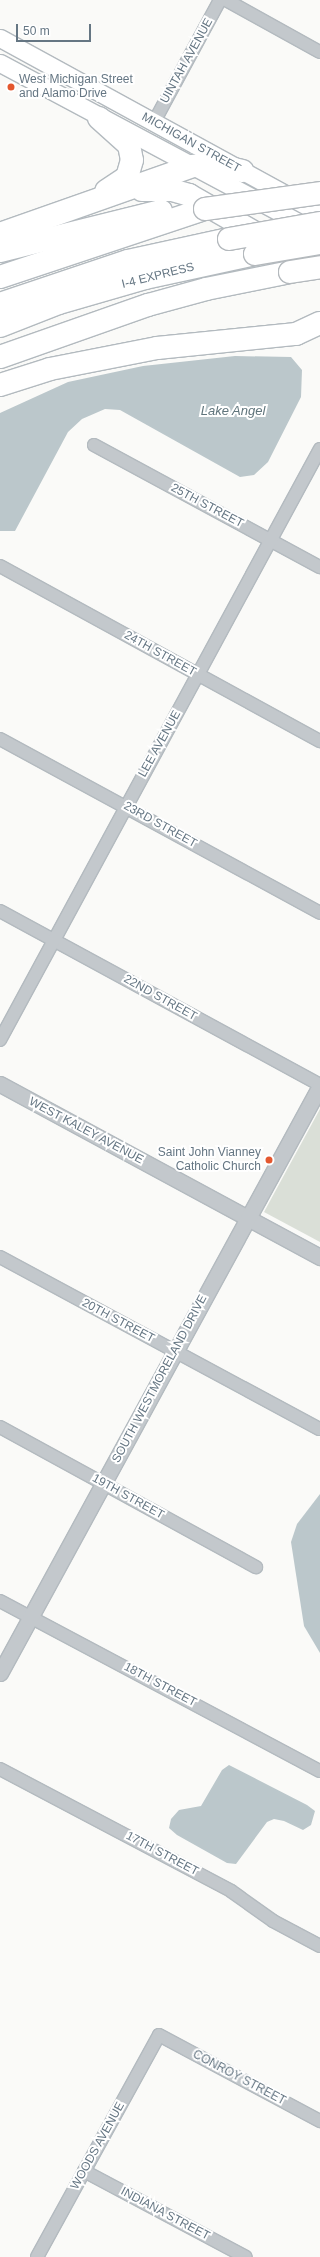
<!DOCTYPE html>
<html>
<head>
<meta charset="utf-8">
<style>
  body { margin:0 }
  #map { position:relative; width:320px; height:2257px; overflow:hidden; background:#fafaf8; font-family:Helvetica,sans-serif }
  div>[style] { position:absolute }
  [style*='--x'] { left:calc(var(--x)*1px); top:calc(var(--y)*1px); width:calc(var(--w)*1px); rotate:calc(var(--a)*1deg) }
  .green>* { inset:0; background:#dadfd7 }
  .water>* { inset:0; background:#bbc7cb }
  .roads { filter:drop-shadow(1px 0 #b3babf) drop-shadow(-1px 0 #b3babf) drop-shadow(0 1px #b3babf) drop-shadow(0 -1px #b3babf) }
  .minor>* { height:12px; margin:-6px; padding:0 6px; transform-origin:6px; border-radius:6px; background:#c3c8cc }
  .tertiary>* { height:15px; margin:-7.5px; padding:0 7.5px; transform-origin:7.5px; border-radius:7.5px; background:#c3c8cc }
  .secondary>* { height:17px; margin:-8.5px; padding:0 8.5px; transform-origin:8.5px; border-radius:8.5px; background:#fff }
  .motorway>* { height:22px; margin:-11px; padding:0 11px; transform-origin:11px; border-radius:11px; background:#fff }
  .bridges { filter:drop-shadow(1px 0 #b4b9bd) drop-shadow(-1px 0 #b4b9bd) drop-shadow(0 1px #b4b9bd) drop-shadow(0 -1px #b4b9bd) }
  .motorway-bridge>* { height:22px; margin:-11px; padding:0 11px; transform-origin:11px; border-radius:11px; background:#fff }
  .dots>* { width:11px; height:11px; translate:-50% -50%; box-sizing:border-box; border:2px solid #fff; border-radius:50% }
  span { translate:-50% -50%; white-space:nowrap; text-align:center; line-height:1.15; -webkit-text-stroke:4px #fff; paint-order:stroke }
  .street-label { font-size:12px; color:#657683 }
  .poi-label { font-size:12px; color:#657683 }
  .left { translate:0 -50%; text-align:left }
  .right { translate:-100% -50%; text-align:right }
  .water-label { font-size:13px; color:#60757c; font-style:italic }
  .scale { position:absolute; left:16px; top:24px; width:75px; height:18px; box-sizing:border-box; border:2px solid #657683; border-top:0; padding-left:5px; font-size:12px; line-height:14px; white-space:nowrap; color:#657683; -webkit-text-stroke:3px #fff; paint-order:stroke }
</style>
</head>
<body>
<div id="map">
  <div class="green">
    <i style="clip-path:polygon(320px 1109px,320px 1242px,264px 1212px)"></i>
  </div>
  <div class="water">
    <i style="clip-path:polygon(235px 356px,291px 357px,302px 370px,301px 397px,268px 462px,254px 475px,240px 477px,120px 410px,105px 409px,82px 419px,68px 432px,15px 531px,0 531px,0 413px,68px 382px,143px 366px)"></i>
    <i style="clip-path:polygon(320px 1494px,320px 1653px,304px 1626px,291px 1542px,297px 1524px)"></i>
    <i style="clip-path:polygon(229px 1765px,307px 1805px,315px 1811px,311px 1825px,303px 1830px,284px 1821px,274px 1819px,267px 1822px,236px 1864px,227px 1863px,177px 1835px,169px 1828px,171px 1819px,179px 1810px,201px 1806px,222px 1770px)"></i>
  </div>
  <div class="roads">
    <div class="minor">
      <i style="--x:226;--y:0;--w:107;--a:29"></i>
      <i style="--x:154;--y:122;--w:139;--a:-61.6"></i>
      <i style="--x:94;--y:445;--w:257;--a:28.4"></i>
      <i style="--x:0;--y:566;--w:365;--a:28.7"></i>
      <i style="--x:0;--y:739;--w:364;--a:28.5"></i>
      <i style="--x:0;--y:911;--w:364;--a:28.5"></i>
      <i style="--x:0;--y:1040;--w:672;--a:-61.57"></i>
      <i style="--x:0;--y:1257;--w:363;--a:28.3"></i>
      <i style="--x:0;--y:1427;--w:292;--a:28.7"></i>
      <i style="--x:0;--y:1601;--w:362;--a:28"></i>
      <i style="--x:0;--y:1769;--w:261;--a:27.8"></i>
      <i style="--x:231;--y:1891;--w:52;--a:35.5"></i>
      <i style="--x:273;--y:1921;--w:53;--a:28"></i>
      <i style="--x:84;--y:2171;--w:183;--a:28"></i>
      <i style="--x:37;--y:2257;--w:253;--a:-61.2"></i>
      <i style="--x:159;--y:2035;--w:183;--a:28.1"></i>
    </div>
    <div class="tertiary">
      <i style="--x:0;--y:1084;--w:364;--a:28.4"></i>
      <i style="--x:0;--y:1673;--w:669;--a:-61.4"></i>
    </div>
    <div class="secondary">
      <i style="--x:0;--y:38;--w:365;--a:28.7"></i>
      <i style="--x:0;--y:63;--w:350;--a:28.1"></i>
    </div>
    <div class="motorway">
      <i style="--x:99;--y:118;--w:40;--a:42"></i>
      <i style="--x:129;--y:145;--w:15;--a:79"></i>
      <i style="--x:132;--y:160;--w:18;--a:106"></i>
      <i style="--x:127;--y:177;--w:25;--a:146"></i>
      <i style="--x:142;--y:190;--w:30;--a:0"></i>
      <i style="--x:172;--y:190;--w:18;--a:16"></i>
      <i style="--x:189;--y:195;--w:92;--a:29.9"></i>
      <i style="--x:0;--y:234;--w:205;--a:-19.4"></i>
      <i style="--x:193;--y:166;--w:28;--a:0"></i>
      <i style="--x:221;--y:166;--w:22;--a:13"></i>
      <i style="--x:0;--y:251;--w:166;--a:-14"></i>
      <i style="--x:0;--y:277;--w:216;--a:-18.4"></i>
      <i style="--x:0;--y:304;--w:135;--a:-18.6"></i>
      <i style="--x:128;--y:261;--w:103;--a:-12.3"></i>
      <i style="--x:0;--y:326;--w:63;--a:-21.3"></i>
      <i style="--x:59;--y:303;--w:90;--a:-16.2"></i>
      <i style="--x:145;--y:278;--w:113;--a:-12.3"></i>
      <i style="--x:0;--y:357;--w:157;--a:-19.4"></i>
      <i style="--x:148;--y:305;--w:60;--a:-15.4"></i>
      <i style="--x:206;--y:289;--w:86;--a:-11.4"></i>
      <i style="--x:0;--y:385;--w:52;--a:-17.7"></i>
      <i style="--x:50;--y:369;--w:109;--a:-11.1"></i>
      <i style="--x:157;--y:348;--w:140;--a:-5.8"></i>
      <i style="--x:296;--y:334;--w:26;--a:-25"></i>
    </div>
  </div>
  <div class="bridges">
    <div class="motorway-bridge">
      <i style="--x:205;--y:209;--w:116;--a:-7.9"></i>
      <i style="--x:229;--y:239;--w:92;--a:-10"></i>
      <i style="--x:255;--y:254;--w:66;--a:-9.6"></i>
      <i style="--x:290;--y:272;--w:30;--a:-9"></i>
    </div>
  </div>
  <div class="dots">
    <i style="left:11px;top:87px;background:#e4572e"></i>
    <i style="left:269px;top:1160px;background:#e4572e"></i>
  </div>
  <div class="street-label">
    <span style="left:187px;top:61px;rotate:-61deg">UINTAH AVENUE</span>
    <span style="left:191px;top:143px;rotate:29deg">MICHIGAN STREET</span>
    <span style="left:158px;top:276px;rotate:-14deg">I-4 EXPRESS</span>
    <span style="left:207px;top:506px;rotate:28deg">25TH STREET</span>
    <span style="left:160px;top:654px;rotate:29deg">24TH STREET</span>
    <span style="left:160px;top:744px;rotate:-61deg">LEE AVENUE</span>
    <span style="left:160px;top:825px;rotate:29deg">23RD STREET</span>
    <span style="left:160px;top:998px;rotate:29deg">22ND STREET</span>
    <span style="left:86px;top:1131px;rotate:28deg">WEST KALEY AVENUE</span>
    <span style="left:118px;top:1321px;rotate:28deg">20TH STREET</span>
    <span style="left:160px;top:1379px;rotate:-62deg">SOUTH WESTMORELAND DRIVE</span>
    <span style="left:128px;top:1497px;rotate:29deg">19TH STREET</span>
    <span style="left:160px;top:1685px;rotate:28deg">18TH STREET</span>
    <span style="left:162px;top:1854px;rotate:28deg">17TH STREET</span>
    <span style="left:239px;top:2078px;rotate:28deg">CONROY STREET</span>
    <span style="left:98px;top:2146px;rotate:-61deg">WOODS AVENUE</span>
    <span style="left:165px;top:2214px;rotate:28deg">INDIANA STREET</span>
  </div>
  <div class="poi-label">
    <span class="left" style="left:19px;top:87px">West Michigan Street<br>and Alamo Drive</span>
    <span class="right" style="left:261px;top:1160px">Saint John Vianney<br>Catholic Church</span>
  </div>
  <div class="water-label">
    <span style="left:233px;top:411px">Lake Angel</span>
  </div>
  <div class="scale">50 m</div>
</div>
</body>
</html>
